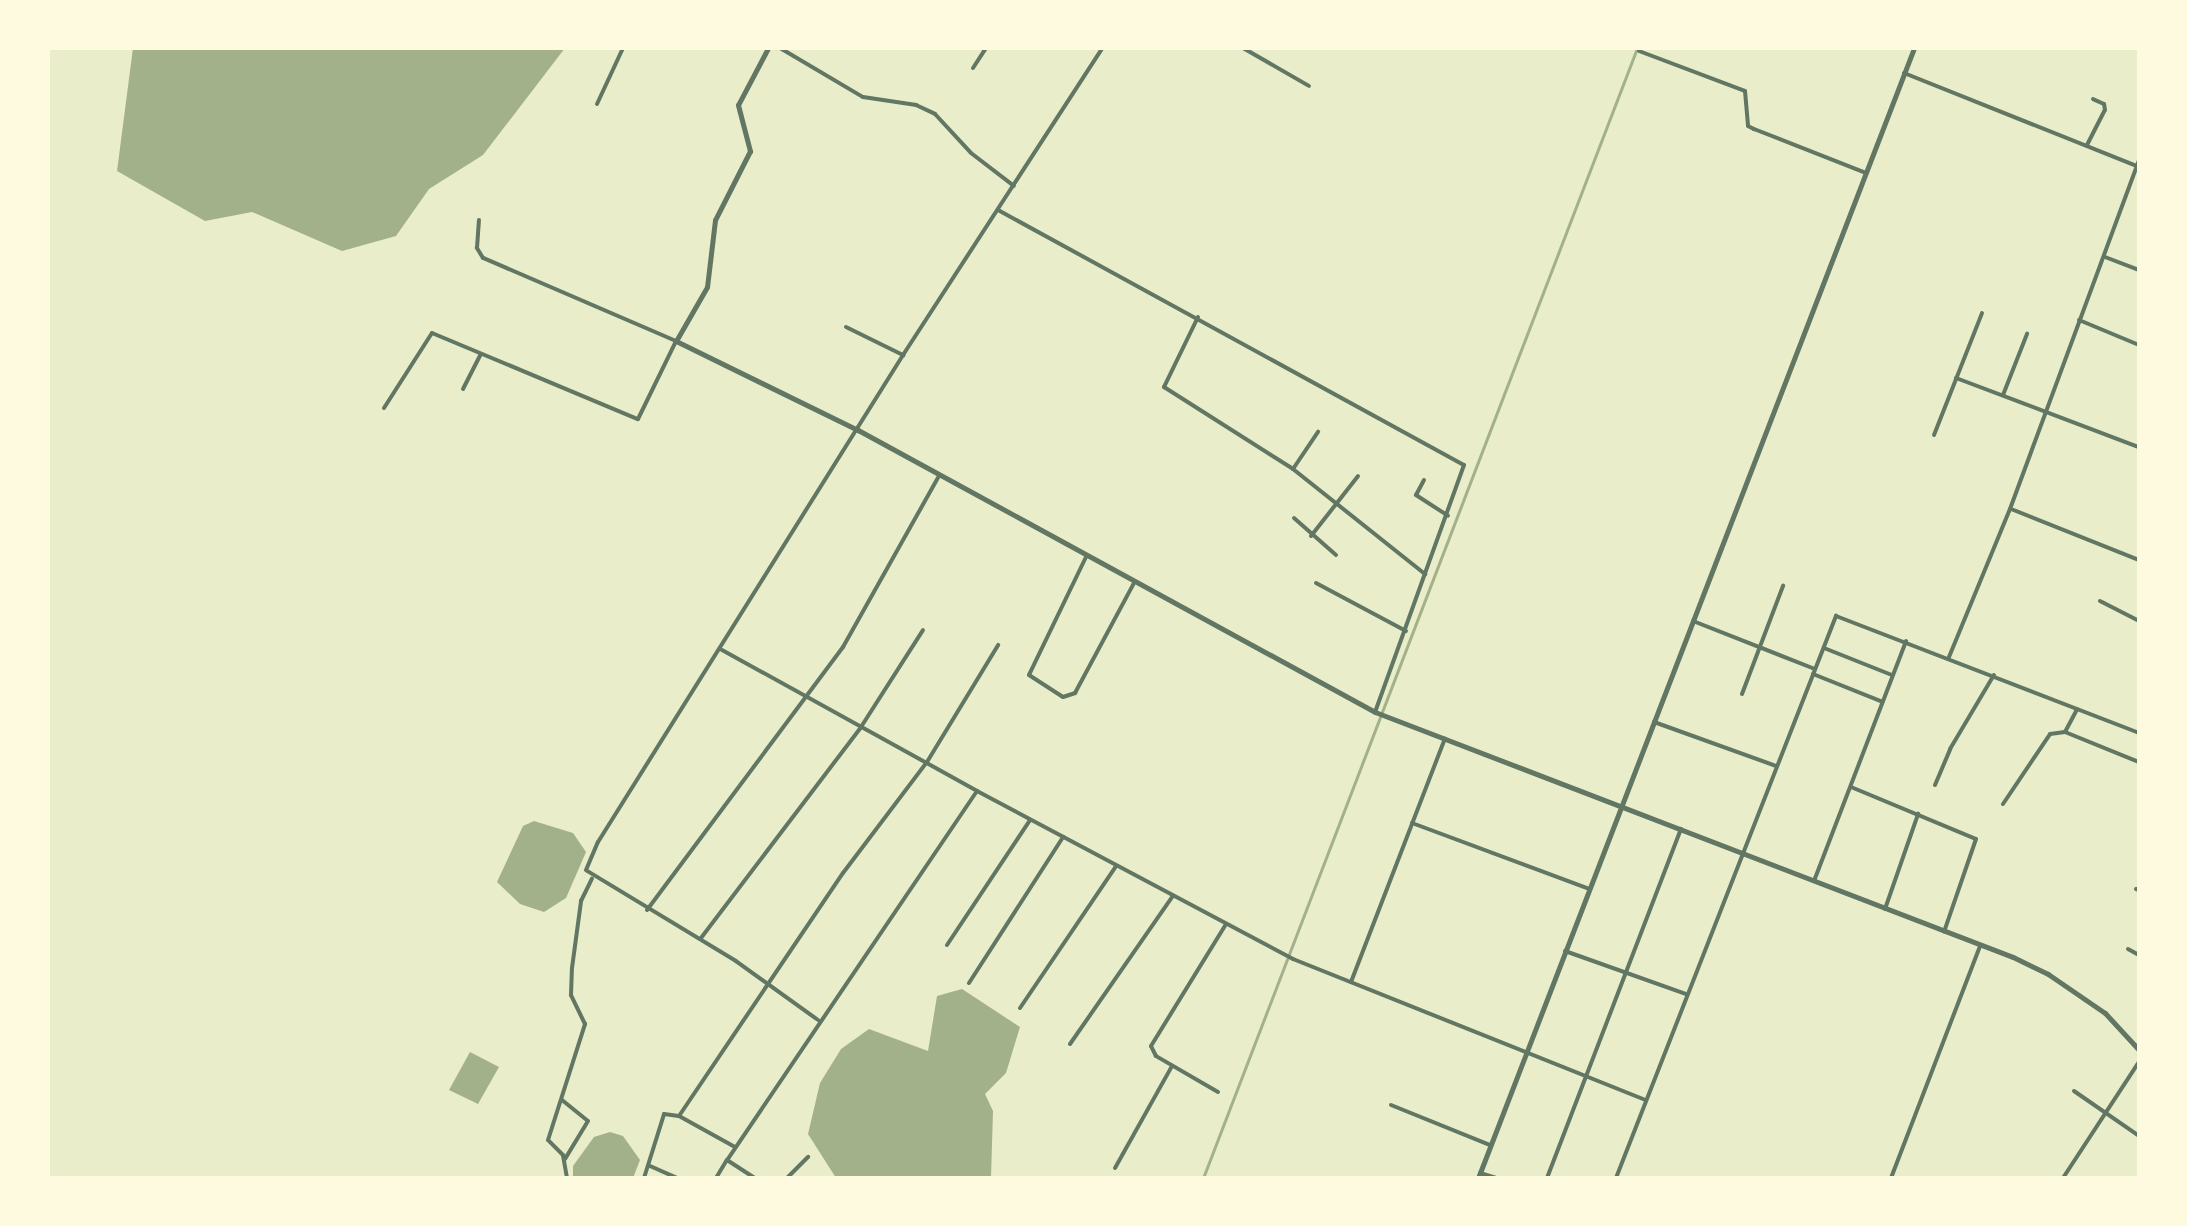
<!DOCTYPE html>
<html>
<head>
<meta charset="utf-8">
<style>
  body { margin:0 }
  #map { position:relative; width:2187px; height:1226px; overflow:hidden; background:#e9edc9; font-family:"Varela Round",sans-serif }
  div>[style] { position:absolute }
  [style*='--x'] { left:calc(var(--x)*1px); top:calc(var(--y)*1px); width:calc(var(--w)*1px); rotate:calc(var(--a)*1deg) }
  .water>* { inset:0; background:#a3b18a }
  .stream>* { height:3px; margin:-1.5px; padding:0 1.5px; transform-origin:1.5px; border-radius:1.5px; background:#a3b18a }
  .minor>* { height:4px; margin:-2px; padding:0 2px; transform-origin:2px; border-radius:2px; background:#617663 }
  .tertiary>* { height:5px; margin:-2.5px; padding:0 2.5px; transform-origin:2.5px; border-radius:2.5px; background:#617663 }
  span { translate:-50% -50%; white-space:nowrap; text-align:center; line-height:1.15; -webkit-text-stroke:7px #fefae0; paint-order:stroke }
  .frame { position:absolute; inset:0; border:50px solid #fefae0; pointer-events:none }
</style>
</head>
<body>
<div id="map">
  <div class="water">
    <i style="clip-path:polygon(133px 48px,565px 48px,483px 155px,429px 189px,396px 236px,342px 251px,252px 212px,205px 221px,117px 171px)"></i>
    <i style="clip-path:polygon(534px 821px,573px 833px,586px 852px,566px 898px,544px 912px,520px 904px,497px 882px,523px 826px)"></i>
    <i style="clip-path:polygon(962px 989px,1020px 1027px,1006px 1073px,985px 1094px,993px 1111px,991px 1178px,836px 1178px,808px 1134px,820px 1083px,841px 1049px,869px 1029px,928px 1051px,937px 996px)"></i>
    <i style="clip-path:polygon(470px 1052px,499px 1067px,478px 1104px,449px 1090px)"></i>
    <i style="clip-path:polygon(610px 1132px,623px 1136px,640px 1160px,633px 1178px,573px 1178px,573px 1166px,594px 1137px)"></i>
  </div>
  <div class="stream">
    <i style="--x:1203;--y:1178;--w:1210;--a:-68.99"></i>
  </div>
  <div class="minor">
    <i style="--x:780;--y:48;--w:96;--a:30.6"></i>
    <i style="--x:863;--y:97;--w:54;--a:8.6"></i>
    <i style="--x:916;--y:105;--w:21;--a:25"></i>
    <i style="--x:935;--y:114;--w:53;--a:47.3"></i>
    <i style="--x:971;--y:153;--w:54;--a:37.5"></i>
    <i style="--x:1243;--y:48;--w:76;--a:29.9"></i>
    <i style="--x:1639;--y:51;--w:113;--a:20.7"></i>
    <i style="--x:1745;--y:91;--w:35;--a:85"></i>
    <i style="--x:1748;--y:126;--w:7;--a:27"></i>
    <i style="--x:1754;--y:129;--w:120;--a:21.4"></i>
    <i style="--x:973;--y:68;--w:24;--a:-57"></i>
    <i style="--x:1904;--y:73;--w:251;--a:21.8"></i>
    <i style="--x:597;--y:104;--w:62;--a:-65.1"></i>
    <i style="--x:2087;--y:145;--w:39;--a:-63"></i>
    <i style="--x:2105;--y:110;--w:6;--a:-99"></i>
    <i style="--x:2104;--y:104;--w:12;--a:-156"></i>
    <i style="--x:998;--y:210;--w:531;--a:28.69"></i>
    <i style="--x:1464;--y:465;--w:263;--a:109.8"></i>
    <i style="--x:2105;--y:257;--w:36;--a:21"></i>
    <i style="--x:1198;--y:317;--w:78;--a:115.9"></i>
    <i style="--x:1164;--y:387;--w:153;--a:32.4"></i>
    <i style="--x:1293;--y:469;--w:169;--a:38.5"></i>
    <i style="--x:2079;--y:320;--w:65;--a:22.6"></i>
    <i style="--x:846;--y:327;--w:64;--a:26.2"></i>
    <i style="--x:1956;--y:378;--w:196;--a:20.7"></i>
    <i style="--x:463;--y:389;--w:39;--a:-63"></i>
    <i style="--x:2003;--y:395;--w:66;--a:-68.5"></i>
    <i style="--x:384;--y:408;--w:89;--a:-57.4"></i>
    <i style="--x:432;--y:333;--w:223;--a:22.7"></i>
    <i style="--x:638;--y:419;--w:87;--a:-64"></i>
    <i style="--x:676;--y:341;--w:210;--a:-156.7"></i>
    <i style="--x:483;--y:258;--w:12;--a:-121"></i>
    <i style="--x:477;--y:248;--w:28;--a:-86"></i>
    <i style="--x:1934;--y:435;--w:131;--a:-68.5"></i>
    <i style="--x:1293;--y:469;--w:45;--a:-56"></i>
    <i style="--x:1424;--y:480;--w:17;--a:118"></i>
    <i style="--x:1416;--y:495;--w:38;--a:33"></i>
    <i style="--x:2011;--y:509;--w:138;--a:21.7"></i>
    <i style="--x:1294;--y:518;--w:56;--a:41.4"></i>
    <i style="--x:1311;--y:536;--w:76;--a:-51.9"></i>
    <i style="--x:1086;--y:557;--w:131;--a:115.8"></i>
    <i style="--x:1029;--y:675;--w:40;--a:32.9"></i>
    <i style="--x:1063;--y:697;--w:13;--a:-18"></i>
    <i style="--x:1075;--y:693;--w:125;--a:-61.8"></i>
    <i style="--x:1316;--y:583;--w:102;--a:28.1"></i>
    <i style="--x:2100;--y:601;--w:44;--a:27.1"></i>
    <i style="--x:1693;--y:621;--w:131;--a:21.5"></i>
    <i style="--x:1824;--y:648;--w:73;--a:21.7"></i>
    <i style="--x:722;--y:650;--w:291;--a:28.9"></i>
    <i style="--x:977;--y:791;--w:446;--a:124.1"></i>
    <i style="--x:727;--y:1160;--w:33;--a:33"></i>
    <i style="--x:1949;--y:657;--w:160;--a:-67.6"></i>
    <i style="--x:2010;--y:509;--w:371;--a:-69.7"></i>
    <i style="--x:1813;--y:674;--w:75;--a:21.8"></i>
    <i style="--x:1742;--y:694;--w:116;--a:-69.2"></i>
    <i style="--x:1654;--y:722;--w:130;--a:19.8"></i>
    <i style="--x:2065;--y:732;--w:80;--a:22.1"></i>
    <i style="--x:1935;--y:785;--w:39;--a:-67"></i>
    <i style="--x:1950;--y:749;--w:86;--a:-59.3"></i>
    <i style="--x:1851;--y:787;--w:135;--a:22.6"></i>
    <i style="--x:1976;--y:839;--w:98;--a:109"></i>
    <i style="--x:977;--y:791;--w:358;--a:28"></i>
    <i style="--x:1293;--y:959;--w:379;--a:21.8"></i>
    <i style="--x:2003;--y:804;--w:84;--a:-56.1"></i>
    <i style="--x:2050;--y:734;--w:15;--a:-8"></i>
    <i style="--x:2065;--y:732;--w:26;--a:-62"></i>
    <i style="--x:1412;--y:823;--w:189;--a:20.4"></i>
    <i style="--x:1814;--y:881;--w:257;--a:-69"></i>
    <i style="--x:2136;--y:889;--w:3;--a:18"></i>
    <i style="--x:1885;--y:909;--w:101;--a:-70.8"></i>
    <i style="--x:647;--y:910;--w:328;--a:-53.3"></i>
    <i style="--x:843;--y:647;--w:194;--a:-60.7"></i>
    <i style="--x:701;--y:938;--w:265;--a:-52.8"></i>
    <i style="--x:861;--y:727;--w:115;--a:-57.4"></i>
    <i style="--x:947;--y:945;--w:150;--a:-56.4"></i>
    <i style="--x:2128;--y:949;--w:13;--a:29"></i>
    <i style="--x:1565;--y:951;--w:128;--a:19.6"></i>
    <i style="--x:1351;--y:982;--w:261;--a:-68.9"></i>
    <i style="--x:969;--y:983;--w:174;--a:-57.2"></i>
    <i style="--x:1020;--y:1008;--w:171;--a:-55.9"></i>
    <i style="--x:818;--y:1020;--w:101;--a:-144.3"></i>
    <i style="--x:736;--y:961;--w:175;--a:-148.8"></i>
    <i style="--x:586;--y:870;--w:30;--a:-67"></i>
    <i style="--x:598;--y:842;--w:575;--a:-57.94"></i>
    <i style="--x:903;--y:355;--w:366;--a:-57"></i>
    <i style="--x:1070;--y:1044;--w:180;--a:-55.2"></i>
    <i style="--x:2074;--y:1091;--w:79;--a:34.7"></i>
    <i style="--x:1218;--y:1092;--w:72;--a:-149.9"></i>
    <i style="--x:1156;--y:1056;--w:11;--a:-117"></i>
    <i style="--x:1151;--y:1046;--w:143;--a:-58.4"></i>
    <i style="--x:562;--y:1100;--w:33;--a:39"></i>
    <i style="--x:588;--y:1121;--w:44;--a:121.2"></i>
    <i style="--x:1391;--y:1105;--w:107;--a:22"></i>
    <i style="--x:735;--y:1147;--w:64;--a:-151"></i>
    <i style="--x:679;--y:1116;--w:293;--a:-56"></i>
    <i style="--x:843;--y:873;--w:139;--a:-52.9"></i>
    <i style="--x:927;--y:762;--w:137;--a:-58.7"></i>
    <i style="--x:650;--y:1166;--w:30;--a:24"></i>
    <i style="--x:1115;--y:1168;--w:117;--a:-60.8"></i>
    <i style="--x:1480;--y:1173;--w:17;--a:17"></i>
    <i style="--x:567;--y:1178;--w:23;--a:-100"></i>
    <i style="--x:563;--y:1155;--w:21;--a:-135"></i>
    <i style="--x:548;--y:1140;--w:122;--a:-72.3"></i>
    <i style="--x:585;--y:1024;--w:32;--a:-116"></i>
    <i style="--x:571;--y:995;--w:27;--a:-88"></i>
    <i style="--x:572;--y:968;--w:68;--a:-82.3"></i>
    <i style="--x:581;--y:901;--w:25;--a:-64"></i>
    <i style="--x:644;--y:1178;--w:67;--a:-72.6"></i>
    <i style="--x:664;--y:1114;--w:15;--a:8"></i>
    <i style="--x:716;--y:1178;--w:21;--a:-59"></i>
    <i style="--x:787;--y:1178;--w:30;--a:-45"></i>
    <i style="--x:1547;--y:1178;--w:374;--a:-69"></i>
    <i style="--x:1616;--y:1178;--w:604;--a:-68.62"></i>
    <i style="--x:1836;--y:616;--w:325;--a:21.1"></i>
    <i style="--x:1891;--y:1178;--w:248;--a:-69"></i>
    <i style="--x:2063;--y:1178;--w:139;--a:-56.8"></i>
  </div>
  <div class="tertiary">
    <i style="--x:768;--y:48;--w:64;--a:117.8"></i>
    <i style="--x:738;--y:105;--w:48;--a:75.4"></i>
    <i style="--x:750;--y:151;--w:77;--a:116.9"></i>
    <i style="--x:715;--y:220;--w:67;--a:96.8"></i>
    <i style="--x:707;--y:287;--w:62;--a:119.9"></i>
    <i style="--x:676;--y:341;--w:203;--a:26.1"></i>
    <i style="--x:858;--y:430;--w:589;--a:28.61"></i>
    <i style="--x:1375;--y:712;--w:683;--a:21.01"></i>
    <i style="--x:2013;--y:957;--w:39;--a:26"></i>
    <i style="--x:2048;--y:974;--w:69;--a:34.4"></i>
    <i style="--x:2105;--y:1013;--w:50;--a:47.4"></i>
    <i style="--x:1478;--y:1178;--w:1211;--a:-68.9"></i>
  </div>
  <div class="frame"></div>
</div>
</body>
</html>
